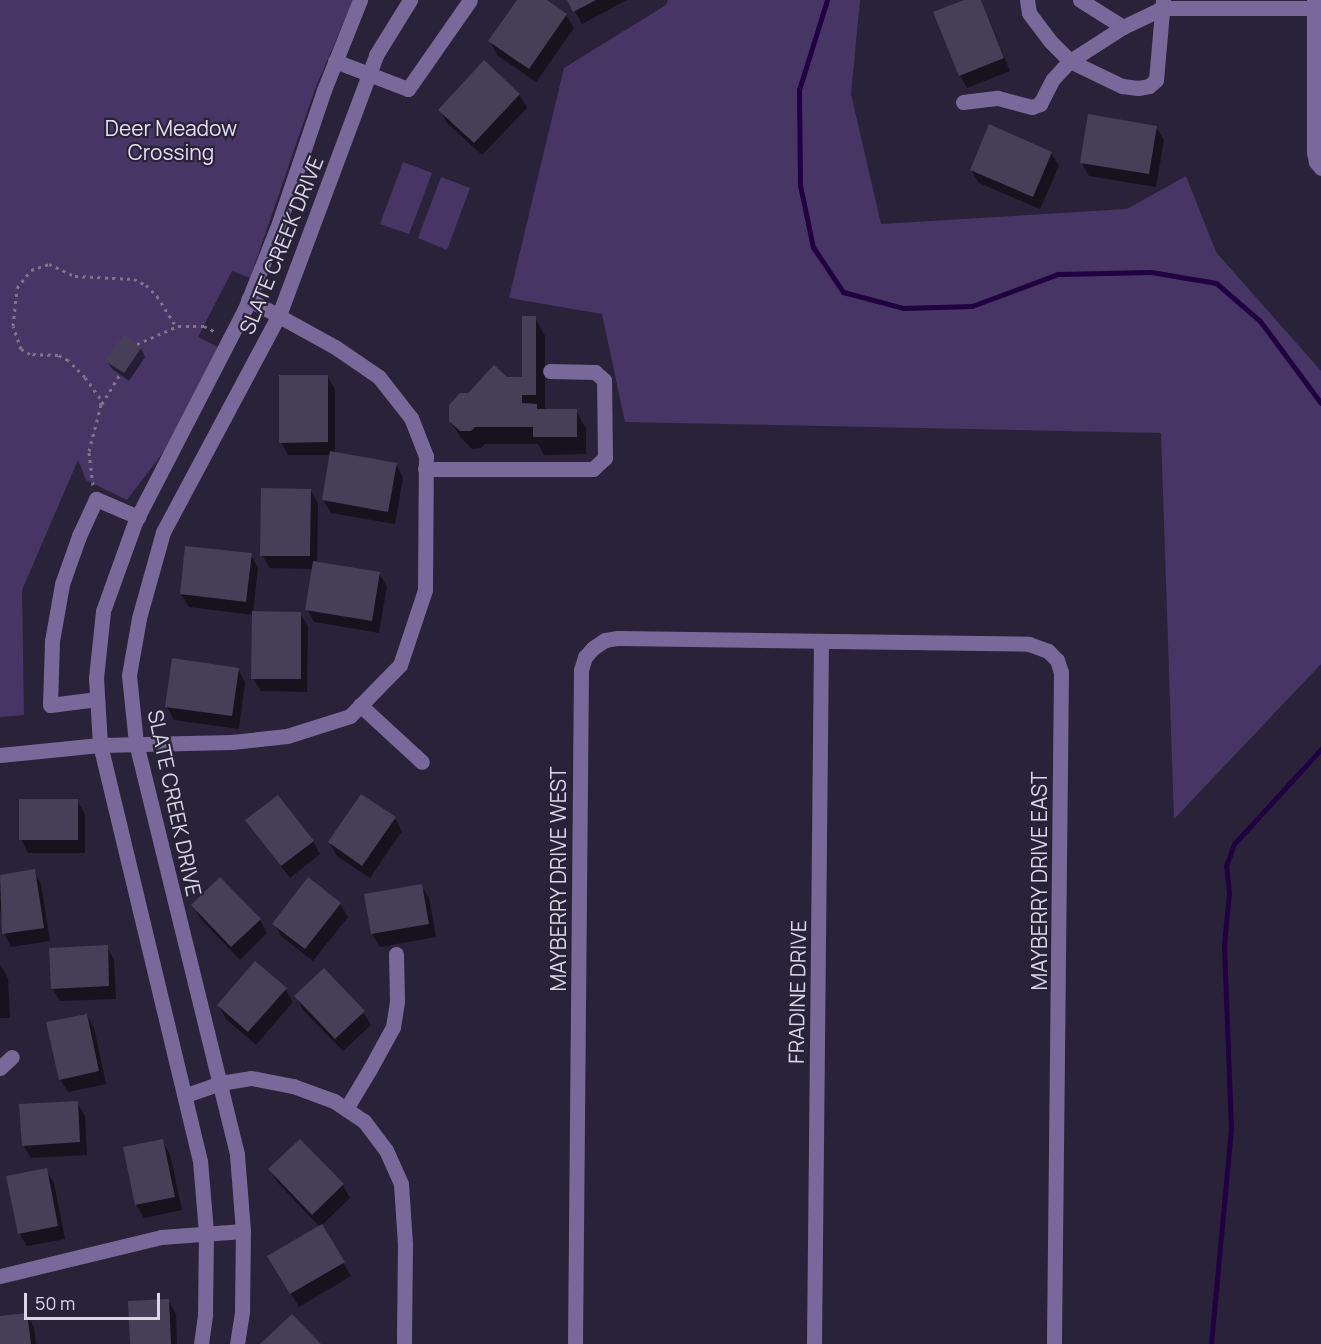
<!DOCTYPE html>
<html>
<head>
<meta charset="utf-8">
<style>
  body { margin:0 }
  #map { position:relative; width:1321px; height:1344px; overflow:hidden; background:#2a2239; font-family:Manrope,sans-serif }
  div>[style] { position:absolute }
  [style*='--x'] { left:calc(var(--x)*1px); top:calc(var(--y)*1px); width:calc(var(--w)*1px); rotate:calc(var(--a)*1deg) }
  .green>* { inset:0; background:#473665 }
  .shadow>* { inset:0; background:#0007 }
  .stream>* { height:5px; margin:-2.5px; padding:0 2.5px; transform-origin:2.5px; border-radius:2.5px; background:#200041 }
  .building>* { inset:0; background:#473f57 }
  .path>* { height:3px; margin-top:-1.5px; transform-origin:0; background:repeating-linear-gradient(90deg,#7c7689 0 3px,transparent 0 7.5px) }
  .minor>* { height:15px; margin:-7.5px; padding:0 7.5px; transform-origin:7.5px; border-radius:7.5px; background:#79699a }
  span { translate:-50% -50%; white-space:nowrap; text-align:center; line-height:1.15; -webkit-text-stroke:4.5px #2a2239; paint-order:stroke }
  .park-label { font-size:21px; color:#e6dff4 }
  .street-label { font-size:21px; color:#dad6e5 }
  .scale { position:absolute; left:24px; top:1293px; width:136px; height:27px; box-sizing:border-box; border:3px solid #dad6e5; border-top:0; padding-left:8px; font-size:18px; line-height:21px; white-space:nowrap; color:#dad6e5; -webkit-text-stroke:4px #2a2239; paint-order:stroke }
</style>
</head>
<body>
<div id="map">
  <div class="green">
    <i style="clip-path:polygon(0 0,353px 0,315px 89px,250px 278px,232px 271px,198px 337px,218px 347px,164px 451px,127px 500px,86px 480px,78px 460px,22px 590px,24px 715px,0 717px)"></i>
    <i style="clip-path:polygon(668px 0,860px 0,851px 94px,881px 224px,1127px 209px,1186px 176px,1216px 252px,1321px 371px,1321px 664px,1174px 819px,1161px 433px,625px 422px,602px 314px,509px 298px,564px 68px,666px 5px)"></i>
    <i style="clip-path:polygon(403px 162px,432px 173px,409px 234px,380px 224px)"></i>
    <i style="clip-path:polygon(441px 177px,470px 188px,447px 250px,418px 238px)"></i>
  </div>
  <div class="shadow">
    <i style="clip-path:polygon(518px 0,544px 0,566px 15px,574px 28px,536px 82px,497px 55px,490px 41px)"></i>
    <i style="clip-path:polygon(569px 0,627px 0,582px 24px)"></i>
    <i style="clip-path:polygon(968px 0,981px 0,1010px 71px,967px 88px,960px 75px)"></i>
    <i style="clip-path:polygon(519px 94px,527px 108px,482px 155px,447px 123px,440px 110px)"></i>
    <i style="clip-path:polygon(1156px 127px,1164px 140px,1156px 187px,1089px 176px,1082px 163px)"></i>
    <i style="clip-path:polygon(1051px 153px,1059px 166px,1040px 209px,979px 183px,971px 170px)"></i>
    <i style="clip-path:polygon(535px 318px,545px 336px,545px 411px,576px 411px,586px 428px,586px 454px,544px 455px,538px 444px,485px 444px,481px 448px,472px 449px,461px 438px,450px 420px,468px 394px,507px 378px,524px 378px)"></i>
    <i style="clip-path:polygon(141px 348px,145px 357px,129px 381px,112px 369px,107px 361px)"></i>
    <i style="clip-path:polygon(327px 376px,335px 389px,335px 454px,396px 464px,403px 478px,395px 524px,331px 513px,323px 500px,331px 455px,288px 455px,281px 442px)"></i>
    <i style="clip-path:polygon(310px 490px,318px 503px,317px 563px,379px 573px,387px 586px,379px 633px,314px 622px,307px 609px,313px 569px,270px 568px,262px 555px)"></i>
    <i style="clip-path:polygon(251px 555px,258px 568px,253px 613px,300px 613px,308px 626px,307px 692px,261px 691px,253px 678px,254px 615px,189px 607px,181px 594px)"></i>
    <i style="clip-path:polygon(238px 669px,245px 682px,239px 729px,174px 720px,167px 707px)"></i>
    <i style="clip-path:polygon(77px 801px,85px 814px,85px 853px,28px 853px,21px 839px)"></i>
    <i style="clip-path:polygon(395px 818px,402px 831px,370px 878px,337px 856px,329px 842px)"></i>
    <i style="clip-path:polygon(247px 821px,313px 841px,320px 854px,290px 878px)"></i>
    <i style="clip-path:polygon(34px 871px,41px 884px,50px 941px,11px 947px,4px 933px,0 909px,0 876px)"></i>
    <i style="clip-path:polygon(421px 885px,429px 898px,436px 937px,380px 947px,372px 934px)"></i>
    <i style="clip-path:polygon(340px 904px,348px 917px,313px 961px,282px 937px,274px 924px)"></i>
    <i style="clip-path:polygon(193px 905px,260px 920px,267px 933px,240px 960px,200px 918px)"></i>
    <i style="clip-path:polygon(107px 947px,114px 960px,116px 999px,60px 1001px,52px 988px)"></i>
    <i style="clip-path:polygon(0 965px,8px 978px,10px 1018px,0 1018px)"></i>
    <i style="clip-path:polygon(285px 989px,293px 1002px,256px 1045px,226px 1019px,219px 1006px)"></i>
    <i style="clip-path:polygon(296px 996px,363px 1012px,371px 1025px,343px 1051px,303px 1010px)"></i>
    <i style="clip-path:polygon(87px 1015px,94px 1028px,106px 1084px,68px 1092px,60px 1079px)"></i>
    <i style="clip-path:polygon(77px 1102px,85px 1116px,87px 1155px,31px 1158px,23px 1145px)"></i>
    <i style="clip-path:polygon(162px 1141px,170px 1154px,182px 1210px,144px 1218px,136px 1205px)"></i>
    <i style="clip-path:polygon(46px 1170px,54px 1183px,65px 1239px,27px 1246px,19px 1233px)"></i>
    <i style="clip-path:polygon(270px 1170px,343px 1185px,350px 1198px,321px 1226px,351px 1276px,299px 1307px,269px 1257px,320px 1227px,278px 1183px)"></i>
    <i style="clip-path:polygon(168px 1300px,176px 1314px,177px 1344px,131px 1344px)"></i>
    <i style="clip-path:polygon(26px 1314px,34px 1327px,36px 1344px,0 1344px,0 1318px)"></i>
  </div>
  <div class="stream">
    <i style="--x:827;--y:0;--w:94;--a:107.3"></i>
    <i style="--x:799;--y:90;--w:95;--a:89.4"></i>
    <i style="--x:800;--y:185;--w:63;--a:78.2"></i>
    <i style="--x:813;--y:247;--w:54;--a:56.3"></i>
    <i style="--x:843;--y:292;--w:62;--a:14.9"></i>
    <i style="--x:903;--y:308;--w:69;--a:-1.7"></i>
    <i style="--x:972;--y:306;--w:92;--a:-20.4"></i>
    <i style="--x:1058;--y:274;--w:93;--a:-1.2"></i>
    <i style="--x:1151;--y:272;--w:66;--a:9.6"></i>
    <i style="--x:1216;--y:283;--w:58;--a:40.8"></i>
    <i style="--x:1260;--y:321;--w:102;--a:53.4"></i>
    <i style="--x:1211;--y:1344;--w:217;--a:-84.7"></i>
    <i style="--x:1231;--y:1128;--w:183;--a:-92.2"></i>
    <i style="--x:1224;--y:945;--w:52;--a:-84.5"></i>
    <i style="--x:1229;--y:893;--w:27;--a:-96"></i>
    <i style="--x:1226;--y:866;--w:23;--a:-70"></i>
    <i style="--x:1234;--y:844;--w:129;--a:-47.5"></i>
  </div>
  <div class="building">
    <i style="clip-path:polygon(517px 0,547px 0,567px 14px,529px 69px,488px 41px)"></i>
    <i style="clip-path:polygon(567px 0,596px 0,573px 12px)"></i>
    <i style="clip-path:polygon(964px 0,981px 0,1004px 58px,959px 76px,933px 12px)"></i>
    <i style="clip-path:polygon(484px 60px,520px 94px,474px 143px,438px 110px)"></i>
    <i style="clip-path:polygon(1088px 114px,1157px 126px,1149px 174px,1080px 163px)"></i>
    <i style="clip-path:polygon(989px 124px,1052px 152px,1033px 197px,970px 170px)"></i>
    <i style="clip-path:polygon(522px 316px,536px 316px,536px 395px,522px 395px,522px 403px,537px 404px,537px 409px,577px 409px,577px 437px,533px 437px,533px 427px,475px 427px,471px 431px,460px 431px,449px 421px,449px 405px,460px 393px,468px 393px,494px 365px,507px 377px,522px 377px)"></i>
    <i style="clip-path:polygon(124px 335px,142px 347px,124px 373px,105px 361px)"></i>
    <i style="clip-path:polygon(279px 375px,328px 375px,328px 442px,279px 443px)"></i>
    <i style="clip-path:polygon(330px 451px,397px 463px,388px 512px,322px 500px)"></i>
    <i style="clip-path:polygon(261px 488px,311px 489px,310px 556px,260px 556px)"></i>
    <i style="clip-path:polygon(185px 546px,252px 553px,246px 602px,180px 594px)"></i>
    <i style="clip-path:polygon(313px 561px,380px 572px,372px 621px,305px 610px)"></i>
    <i style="clip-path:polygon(252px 611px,301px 612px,301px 679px,251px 679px)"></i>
    <i style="clip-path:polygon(172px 658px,239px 668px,232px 716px,165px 707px)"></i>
    <i style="clip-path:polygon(361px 794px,396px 817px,362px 866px,328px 842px)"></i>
    <i style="clip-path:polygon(278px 795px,314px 841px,281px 866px,245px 820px)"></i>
    <i style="clip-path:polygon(19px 799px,78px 799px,78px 840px,19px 840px)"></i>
    <i style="clip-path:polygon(35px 869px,44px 928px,2px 934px,0 875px)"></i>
    <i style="clip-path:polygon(220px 877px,261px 919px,231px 947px,191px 905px)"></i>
    <i style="clip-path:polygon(308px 877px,341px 903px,305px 949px,272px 924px)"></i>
    <i style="clip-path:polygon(422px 884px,429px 924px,371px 934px,364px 894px)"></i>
    <i style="clip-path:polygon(108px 945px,109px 986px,51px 989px,49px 948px)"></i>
    <i style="clip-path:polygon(255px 961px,287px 988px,248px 1032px,217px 1005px)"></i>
    <i style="clip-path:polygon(324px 968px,365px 1011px,335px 1039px,294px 996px)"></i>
    <i style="clip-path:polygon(87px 1014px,99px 1071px,59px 1080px,46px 1022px)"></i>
    <i style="clip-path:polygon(78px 1101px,80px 1142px,22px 1146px,19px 1104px)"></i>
    <i style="clip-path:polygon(163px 1139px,175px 1197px,135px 1205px,123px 1147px)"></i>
    <i style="clip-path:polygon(300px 1139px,344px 1184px,312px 1215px,268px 1169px)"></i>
    <i style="clip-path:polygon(47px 1168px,58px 1226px,18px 1234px,6px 1176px)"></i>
    <i style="clip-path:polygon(322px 1224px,345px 1262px,290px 1294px,267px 1256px)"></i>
    <i style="clip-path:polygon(169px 1299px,171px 1344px,130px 1344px,128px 1301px)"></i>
    <i style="clip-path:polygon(27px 1313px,31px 1344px,0 1344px,0 1316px)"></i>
    <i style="clip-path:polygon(292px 1314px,321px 1344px,260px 1344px)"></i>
  </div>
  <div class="path">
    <i style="--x:137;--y:344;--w:45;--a:-23.7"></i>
    <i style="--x:178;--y:326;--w:26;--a:0"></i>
    <i style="--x:204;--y:326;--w:11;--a:27"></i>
    <i style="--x:102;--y:404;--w:37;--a:-59"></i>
    <i style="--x:93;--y:485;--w:34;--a:-97"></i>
    <i style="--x:89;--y:451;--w:48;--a:-75.4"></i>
    <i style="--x:101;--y:405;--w:7;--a:-98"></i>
    <i style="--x:100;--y:398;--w:26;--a:-126"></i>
    <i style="--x:85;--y:377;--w:24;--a:-135"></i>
    <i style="--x:68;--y:360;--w:11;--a:-153"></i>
    <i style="--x:58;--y:355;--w:28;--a:-178"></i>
    <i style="--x:30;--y:354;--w:10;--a:-151"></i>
    <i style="--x:21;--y:349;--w:24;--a:-109"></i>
    <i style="--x:13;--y:326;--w:38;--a:-84"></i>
    <i style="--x:17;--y:288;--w:23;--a:-52"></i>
    <i style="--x:31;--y:270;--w:19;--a:-18"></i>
    <i style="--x:49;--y:264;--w:29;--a:25"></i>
    <i style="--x:75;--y:276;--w:59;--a:2.9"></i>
    <i style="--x:134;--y:279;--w:13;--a:27"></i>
    <i style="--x:146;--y:285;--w:16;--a:45"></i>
    <i style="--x:157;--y:296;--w:36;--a:58"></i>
  </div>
  <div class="minor">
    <i style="--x:1027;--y:0;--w:13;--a:81"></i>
    <i style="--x:1029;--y:13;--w:36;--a:53"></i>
    <i style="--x:1051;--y:42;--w:27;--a:45"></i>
    <i style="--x:1070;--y:61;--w:58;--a:25.7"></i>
    <i style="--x:1122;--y:86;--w:16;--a:7"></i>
    <i style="--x:1138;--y:88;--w:11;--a:-10"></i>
    <i style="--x:1149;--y:86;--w:9;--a:-41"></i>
    <i style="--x:1156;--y:80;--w:80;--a:-85"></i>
    <i style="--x:1080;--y:0;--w:51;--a:32.1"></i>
    <i style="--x:1314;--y:0;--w:152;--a:90"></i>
    <i style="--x:1314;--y:152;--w:10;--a:79"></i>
    <i style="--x:1316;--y:162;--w:8;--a:50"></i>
    <i style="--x:335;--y:61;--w:78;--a:21"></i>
    <i style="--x:408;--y:89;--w:108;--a:-55.1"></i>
    <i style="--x:963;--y:102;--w:35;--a:-7"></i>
    <i style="--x:998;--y:98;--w:35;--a:15"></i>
    <i style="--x:1032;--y:107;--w:9;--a:-21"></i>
    <i style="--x:1040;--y:104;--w:28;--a:-63"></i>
    <i style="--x:1053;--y:79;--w:25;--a:-47"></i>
    <i style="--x:1070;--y:61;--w:63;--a:-32.7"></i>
    <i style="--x:1123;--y:27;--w:44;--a:-25.4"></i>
    <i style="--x:1163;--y:8;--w:151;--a:0"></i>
    <i style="--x:425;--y:469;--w:168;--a:0"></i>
    <i style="--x:593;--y:469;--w:16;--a:-43"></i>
    <i style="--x:605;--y:458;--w:78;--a:-90.7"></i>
    <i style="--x:604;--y:380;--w:12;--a:-138"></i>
    <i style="--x:595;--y:372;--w:45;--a:-178.7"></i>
    <i style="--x:97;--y:699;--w:47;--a:172.7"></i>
    <i style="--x:50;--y:705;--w:64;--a:-88.2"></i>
    <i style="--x:52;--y:641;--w:58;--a:-80"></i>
    <i style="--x:62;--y:584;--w:51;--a:-70.5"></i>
    <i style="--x:79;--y:536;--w:41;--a:-65.3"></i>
    <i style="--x:96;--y:499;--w:46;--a:23.2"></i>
    <i style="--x:360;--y:705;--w:84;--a:42.6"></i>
    <i style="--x:0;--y:755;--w:100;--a:-5.7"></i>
    <i style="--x:100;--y:745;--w:132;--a:-1.3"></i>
    <i style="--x:232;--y:742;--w:55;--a:-6.2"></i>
    <i style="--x:287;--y:736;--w:66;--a:-17.6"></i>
    <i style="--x:350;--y:716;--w:71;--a:-45.6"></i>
    <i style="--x:400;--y:665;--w:79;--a:-71.6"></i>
    <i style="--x:425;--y:590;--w:134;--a:-89.6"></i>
    <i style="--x:426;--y:456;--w:41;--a:-111.5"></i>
    <i style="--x:411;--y:418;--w:52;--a:-128"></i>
    <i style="--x:379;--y:377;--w:53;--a:-145.7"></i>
    <i style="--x:335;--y:347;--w:99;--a:-151.1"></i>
    <i style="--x:0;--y:1068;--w:16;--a:-43"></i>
    <i style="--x:186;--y:1095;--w:36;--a:-19"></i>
    <i style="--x:220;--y:1083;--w:31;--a:-9"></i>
    <i style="--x:251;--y:1078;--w:43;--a:10.8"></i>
    <i style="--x:293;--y:1086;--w:44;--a:20.1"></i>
    <i style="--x:334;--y:1101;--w:36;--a:34"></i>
    <i style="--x:364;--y:1121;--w:36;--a:53"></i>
    <i style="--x:386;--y:1150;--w:37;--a:66"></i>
    <i style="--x:401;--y:1184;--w:60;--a:86.2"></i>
    <i style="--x:405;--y:1244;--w:100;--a:90.6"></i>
    <i style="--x:346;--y:1109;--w:47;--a:-59"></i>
    <i style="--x:370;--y:1069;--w:48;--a:-61.3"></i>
    <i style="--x:393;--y:1027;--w:26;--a:-81"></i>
    <i style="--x:397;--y:1001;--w:47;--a:-91.2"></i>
    <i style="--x:0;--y:1276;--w:166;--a:-13.6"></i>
    <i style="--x:161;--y:1237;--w:82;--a:-4.2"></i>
    <i style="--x:201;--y:1344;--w:30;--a:-82"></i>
    <i style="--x:205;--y:1314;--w:82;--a:-89.3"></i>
    <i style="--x:206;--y:1232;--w:71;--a:-94.8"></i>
    <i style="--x:200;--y:1161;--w:428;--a:-103.5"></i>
    <i style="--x:100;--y:745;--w:67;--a:-93.4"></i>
    <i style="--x:96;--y:678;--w:67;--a:-84"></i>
    <i style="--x:103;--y:611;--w:95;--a:-70.2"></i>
    <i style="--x:135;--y:522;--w:240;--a:-62.7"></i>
    <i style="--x:245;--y:309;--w:92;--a:-68.4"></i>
    <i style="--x:279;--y:223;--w:140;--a:-71.3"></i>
    <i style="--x:324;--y:90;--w:97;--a:-68.2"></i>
    <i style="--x:237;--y:1344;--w:33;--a:-81"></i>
    <i style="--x:242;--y:1311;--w:80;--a:-89.3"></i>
    <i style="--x:243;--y:1231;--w:77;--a:-94.5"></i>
    <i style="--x:237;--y:1154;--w:423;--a:-103.8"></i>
    <i style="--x:136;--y:743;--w:68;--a:-95.9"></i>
    <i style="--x:129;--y:675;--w:58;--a:-80"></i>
    <i style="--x:139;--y:618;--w:89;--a:-74.4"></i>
    <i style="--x:163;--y:532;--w:246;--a:-61.9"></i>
    <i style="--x:279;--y:315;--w:278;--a:-69.5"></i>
    <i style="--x:376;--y:55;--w:65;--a:-58.3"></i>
    <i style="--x:575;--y:1344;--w:674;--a:-89.49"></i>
    <i style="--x:581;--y:670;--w:14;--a:-73"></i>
    <i style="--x:585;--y:657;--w:12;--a:-48"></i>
    <i style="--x:593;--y:648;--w:14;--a:-34"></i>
    <i style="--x:605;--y:640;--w:13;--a:-9"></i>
    <i style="--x:618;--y:638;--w:411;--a:0.8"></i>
    <i style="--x:1029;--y:644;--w:20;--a:20"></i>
    <i style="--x:1048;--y:651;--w:13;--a:45"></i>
    <i style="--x:1057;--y:660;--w:13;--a:72"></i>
    <i style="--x:1061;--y:672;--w:672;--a:90.6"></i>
    <i style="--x:814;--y:1344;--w:703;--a:-89.43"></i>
  </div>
  <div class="park-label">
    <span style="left:171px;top:140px">Deer Meadow<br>Crossing</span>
  </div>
  <div class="street-label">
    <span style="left:281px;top:245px;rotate:-68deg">SLATE CREEK DRIVE</span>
    <span style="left:175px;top:803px;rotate:78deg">SLATE CREEK DRIVE</span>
    <span style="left:558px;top:879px;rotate:-90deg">MAYBERRY DRIVE WEST</span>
    <span style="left:1039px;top:881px;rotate:-90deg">MAYBERRY DRIVE EAST</span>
    <span style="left:797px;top:992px;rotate:-89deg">FRADINE DRIVE</span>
  </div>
  <div class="scale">50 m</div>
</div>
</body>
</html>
